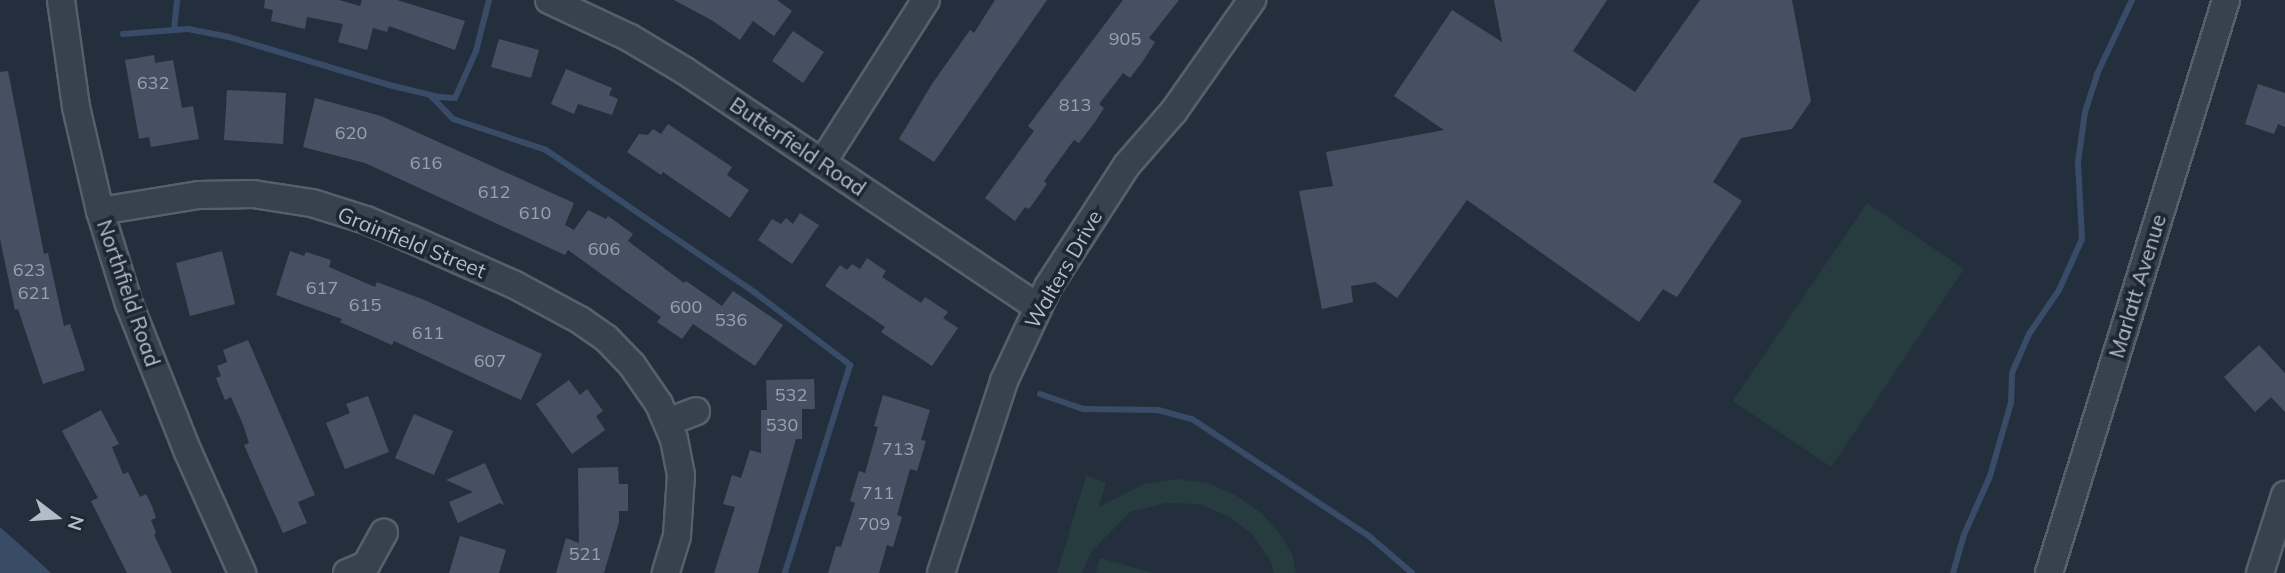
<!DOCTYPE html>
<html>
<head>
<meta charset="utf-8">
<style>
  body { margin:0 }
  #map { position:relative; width:2285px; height:573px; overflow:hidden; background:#242f3e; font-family:Mulish,sans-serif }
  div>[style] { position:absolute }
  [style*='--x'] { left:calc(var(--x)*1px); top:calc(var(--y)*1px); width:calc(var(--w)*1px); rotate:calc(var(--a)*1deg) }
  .green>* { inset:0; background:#263c3f }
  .water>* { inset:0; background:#394c67 }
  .stream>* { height:6px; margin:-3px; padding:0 3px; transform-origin:3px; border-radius:3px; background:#394c67 }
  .building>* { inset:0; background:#455162 }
  .roads { filter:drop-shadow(2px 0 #565f6c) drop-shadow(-2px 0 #565f6c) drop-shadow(0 2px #565f6c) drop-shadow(0 -2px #565f6c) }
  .minor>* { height:26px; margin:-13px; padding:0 13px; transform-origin:13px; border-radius:13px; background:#38414e }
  span { translate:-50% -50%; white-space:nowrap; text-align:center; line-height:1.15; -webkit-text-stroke:7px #1d2633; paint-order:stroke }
  .number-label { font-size:18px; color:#98a1af }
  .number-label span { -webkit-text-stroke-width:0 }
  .street-label { font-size:21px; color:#b4bcc9 }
  .north { position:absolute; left:21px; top:482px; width:70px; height:70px; -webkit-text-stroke:5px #1d2633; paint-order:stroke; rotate:107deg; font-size:19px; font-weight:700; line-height:28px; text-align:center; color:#b4bcc9 }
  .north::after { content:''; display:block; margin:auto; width:24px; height:32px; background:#b4bcc9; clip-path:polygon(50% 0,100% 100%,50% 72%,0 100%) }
</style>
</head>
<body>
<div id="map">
  <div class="green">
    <i style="clip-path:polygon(1867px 203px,1964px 269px,1831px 467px,1733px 401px)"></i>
    <i style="clip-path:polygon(1086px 476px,1106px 482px,1099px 507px,1144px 484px,1177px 479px,1208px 483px,1237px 496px,1261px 513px,1279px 533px,1292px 553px,1296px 573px,1274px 573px,1270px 560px,1252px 534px,1228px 516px,1199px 504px,1166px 503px,1130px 512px,1091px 552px,1082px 573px,1057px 573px)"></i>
    <i style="clip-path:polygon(1100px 558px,1154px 573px,1096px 573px)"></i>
  </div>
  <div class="water">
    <i style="clip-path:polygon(0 527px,37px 560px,51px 573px,0 573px)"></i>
  </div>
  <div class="stream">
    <i style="--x:174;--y:30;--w:30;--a:-84"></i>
    <i style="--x:123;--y:34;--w:65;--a:-4.4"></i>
    <i style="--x:188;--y:29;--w:42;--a:11"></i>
    <i style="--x:229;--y:37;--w:167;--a:16.7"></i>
    <i style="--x:389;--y:85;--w:51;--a:13.5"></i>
    <i style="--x:439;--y:97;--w:16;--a:4"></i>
    <i style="--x:455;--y:98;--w:51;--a:-65.9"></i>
    <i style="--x:476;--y:51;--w:53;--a:-75.7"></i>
    <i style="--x:430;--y:95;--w:33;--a:46"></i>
    <i style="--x:453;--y:119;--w:98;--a:18.4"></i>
    <i style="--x:546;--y:150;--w:252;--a:34.3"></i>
    <i style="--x:754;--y:292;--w:121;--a:37.2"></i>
    <i style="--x:850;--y:365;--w:218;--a:107.4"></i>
    <i style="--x:1040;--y:394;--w:46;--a:19.2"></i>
    <i style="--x:1083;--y:409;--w:75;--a:0.8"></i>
    <i style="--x:1158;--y:410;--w:35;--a:15"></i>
    <i style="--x:1192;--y:419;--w:214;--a:33.5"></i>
    <i style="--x:1370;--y:537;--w:55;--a:40.6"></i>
    <i style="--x:1953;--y:573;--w:37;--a:-74"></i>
    <i style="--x:1963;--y:537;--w:67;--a:-66.1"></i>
    <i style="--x:1990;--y:476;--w:76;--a:-74"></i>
    <i style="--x:2011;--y:403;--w:30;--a:-88"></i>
    <i style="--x:2012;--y:373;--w:43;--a:-66.4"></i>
    <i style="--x:2029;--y:334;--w:53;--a:-55.7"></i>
    <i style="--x:2059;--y:290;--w:56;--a:-65.7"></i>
    <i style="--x:2082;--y:239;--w:77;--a:-93"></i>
    <i style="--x:2078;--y:162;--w:50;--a:-82"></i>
    <i style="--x:2085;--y:112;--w:40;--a:-72"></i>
    <i style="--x:2097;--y:74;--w:82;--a:-64.7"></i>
  </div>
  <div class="building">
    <i style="clip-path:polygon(265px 0,339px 0,360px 6px,362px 0,397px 0,465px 21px,455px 50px,389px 26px,387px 32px,373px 28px,367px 50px,338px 42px,343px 24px,307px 17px,305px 29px,271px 21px,273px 10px,264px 8px)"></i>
    <i style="clip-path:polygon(674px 0,777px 0,792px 11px,774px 36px,753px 21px,740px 40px,713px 21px)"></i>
    <i style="clip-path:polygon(995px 0,1047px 0,934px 162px,899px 139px,932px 84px,970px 30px,974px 33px)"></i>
    <i style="clip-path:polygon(1123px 0,1179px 0,1149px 38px,1155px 42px,1143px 61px,1130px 78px,1123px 73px,1099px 104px,1104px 108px,1095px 122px,1079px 143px,1074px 140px,1044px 181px,1047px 184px,1029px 209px,1025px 207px,1015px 221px,985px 198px,1034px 131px,1028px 126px)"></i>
    <i style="clip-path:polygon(1494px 0,1607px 0,1573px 51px,1635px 92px,1700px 0,1792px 0,1811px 101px,1792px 129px,1741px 138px,1713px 182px,1742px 201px,1677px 297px,1663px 289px,1639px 322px,1467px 200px,1397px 298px,1375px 282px,1351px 286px,1353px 302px,1322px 309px,1299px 191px,1333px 186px,1326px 152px,1444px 130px,1394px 96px,1452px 10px,1502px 42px)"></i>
    <i style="clip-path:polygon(793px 31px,824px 52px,803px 83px,772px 61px)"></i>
    <i style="clip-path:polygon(499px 39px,539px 50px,531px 78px,491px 67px)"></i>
    <i style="clip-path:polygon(154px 55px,155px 63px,173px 60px,182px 108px,193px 106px,199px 139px,151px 147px,149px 137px,139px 139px,125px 60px)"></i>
    <i style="clip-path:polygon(566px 69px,612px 88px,609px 95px,618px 99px,612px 115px,578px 104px,574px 114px,551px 104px)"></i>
    <i style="clip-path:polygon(8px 71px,44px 254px,48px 253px,64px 326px,70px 324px,85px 370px,43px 384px,18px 309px,15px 310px,0 239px,0 72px)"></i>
    <i style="clip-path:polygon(2258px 84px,2285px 93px,2285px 127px,2278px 124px,2274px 134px,2245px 124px)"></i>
    <i style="clip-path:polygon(227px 90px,286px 93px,283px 144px,224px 140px)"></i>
    <i style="clip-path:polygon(315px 98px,381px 116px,574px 203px,565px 225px,574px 230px,588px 210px,606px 219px,608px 216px,633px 234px,628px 241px,684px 283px,686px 281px,722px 306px,733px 291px,783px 325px,755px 366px,693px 324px,682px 339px,657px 322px,661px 317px,568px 250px,565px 255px,365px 163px,303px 147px)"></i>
    <i style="clip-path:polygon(668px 124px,732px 167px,727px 175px,749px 190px,730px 218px,663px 172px,661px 175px,627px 152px,639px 134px,648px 135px,653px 129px,661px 134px)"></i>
    <i style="clip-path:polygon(800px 213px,819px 225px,792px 264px,758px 240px,772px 219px,781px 224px,786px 218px,793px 224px)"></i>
    <i style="clip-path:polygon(222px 251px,235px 304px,190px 316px,176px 263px)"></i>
    <i style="clip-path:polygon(290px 251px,304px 256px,306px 252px,331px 260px,329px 267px,375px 287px,377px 282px,427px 301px,542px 354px,521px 400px,394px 341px,392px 345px,340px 322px,342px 319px,276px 295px)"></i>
    <i style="clip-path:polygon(867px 258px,886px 271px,882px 277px,921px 303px,925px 297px,948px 312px,943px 318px,958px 328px,932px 366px,881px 332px,885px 327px,825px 286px,840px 265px,847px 270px,852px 264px,860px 269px)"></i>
    <i style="clip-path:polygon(248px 340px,315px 495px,298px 502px,307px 523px,283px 533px,244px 445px,249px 443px,244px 427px,231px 397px,225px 400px,216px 378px,221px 376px,217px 366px,227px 362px,223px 350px)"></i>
    <i style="clip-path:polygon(2259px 345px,2285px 373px,2285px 412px,2271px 397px,2255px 412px,2224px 377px)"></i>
    <i style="clip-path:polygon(814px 379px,815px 409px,802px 409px,802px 439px,796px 439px,758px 573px,714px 573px,735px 507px,723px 504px,732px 475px,741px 478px,750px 450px,761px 453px,761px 410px,767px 410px,766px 380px)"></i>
    <i style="clip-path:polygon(569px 380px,580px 395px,587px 389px,603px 411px,596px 416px,605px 430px,572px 454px,536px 404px)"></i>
    <i style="clip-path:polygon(883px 395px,930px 410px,921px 440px,926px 441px,917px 471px,910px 469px,897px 515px,902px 517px,893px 547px,887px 545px,879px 573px,828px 573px,836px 546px,841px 547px,855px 503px,850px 501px,859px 471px,865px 473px,878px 427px,874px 426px)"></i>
    <i style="clip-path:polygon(368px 396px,389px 452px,345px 469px,326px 423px,350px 413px,346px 404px)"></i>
    <i style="clip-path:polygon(101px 410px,119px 444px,112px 447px,123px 474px,128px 472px,140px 497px,146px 494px,152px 506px,156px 518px,151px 520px,156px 533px,154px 535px,172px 573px,127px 573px,91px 501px,98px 498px,62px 431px)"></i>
    <i style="clip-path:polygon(414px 414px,453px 431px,434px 475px,395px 458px)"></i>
    <i style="clip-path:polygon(485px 463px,504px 505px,500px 503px,458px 523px,449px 502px,473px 492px,446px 480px)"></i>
    <i style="clip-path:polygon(618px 467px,619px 484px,628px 484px,628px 511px,619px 511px,619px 522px,604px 573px,556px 573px,566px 538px,579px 543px,578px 468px)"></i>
    <i style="clip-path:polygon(460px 536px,506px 550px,499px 573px,449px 573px)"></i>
  </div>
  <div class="roads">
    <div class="minor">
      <i style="--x:61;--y:0;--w:108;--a:82"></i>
      <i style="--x:76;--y:107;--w:107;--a:77"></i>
      <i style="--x:100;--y:211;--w:97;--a:72.7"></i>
      <i style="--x:129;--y:304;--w:159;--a:68.3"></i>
      <i style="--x:188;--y:452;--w:133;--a:65.9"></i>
      <i style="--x:549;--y:0;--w:89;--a:25.1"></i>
      <i style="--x:630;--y:38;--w:64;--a:31"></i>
      <i style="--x:685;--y:71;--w:425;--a:33.8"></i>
      <i style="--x:822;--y:163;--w:193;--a:-57.5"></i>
      <i style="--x:100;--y:211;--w:100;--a:-9.2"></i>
      <i style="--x:199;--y:195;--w:54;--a:-1.1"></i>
      <i style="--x:253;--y:194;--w:60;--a:8.7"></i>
      <i style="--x:312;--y:203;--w:57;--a:17.5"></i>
      <i style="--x:366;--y:220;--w:47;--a:22.7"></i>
      <i style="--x:409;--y:238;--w:116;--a:23.9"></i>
      <i style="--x:515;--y:285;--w:74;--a:28.3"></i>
      <i style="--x:580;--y:320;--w:32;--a:35"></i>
      <i style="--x:606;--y:338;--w:37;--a:46"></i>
      <i style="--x:632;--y:365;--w:47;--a:55.3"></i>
      <i style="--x:659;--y:404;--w:38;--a:67"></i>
      <i style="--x:674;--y:439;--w:37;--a:79"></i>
      <i style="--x:681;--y:475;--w:61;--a:93.8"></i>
      <i style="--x:677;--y:536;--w:39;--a:107"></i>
      <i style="--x:668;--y:422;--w:30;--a:-21"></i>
      <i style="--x:347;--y:573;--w:21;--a:-23"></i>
      <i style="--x:366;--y:565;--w:37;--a:-61"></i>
      <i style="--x:941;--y:573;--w:202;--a:-71.8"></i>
      <i style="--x:1004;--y:381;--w:104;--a:-64.9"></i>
      <i style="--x:1048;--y:287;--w:145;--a:-57.1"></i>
      <i style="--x:1127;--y:165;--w:72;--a:-49"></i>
      <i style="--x:1174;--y:111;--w:136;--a:-54.9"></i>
      <i style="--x:2049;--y:573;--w:600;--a:-72.83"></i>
      <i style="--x:2260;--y:573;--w:82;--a:-72.2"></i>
    </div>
  </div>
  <div class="number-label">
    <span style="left:1125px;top:39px">905</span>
    <span style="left:153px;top:83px">632</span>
    <span style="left:1075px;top:105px">813</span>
    <span style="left:351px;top:133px">620</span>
    <span style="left:426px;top:163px">616</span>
    <span style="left:494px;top:192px">612</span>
    <span style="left:535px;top:213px">610</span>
    <span style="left:604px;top:249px">606</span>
    <span style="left:29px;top:270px">623</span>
    <span style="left:322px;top:288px">617</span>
    <span style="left:34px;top:293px">621</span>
    <span style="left:365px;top:305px">615</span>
    <span style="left:686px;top:307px">600</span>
    <span style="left:731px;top:320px">536</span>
    <span style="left:428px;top:333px">611</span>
    <span style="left:490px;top:361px">607</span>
    <span style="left:791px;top:395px">532</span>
    <span style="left:782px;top:425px">530</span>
    <span style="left:898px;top:449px">713</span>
    <span style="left:878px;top:493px">711</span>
    <span style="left:874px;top:524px">709</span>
    <span style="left:585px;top:554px">521</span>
  </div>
  <div class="street-label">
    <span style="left:798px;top:146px;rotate:34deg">Butterfield Road</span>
    <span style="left:412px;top:242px;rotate:22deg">Grainfield Street</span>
    <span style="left:1063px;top:269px;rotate:-60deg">Walters Drive</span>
    <span style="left:2137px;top:286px;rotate:-73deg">Marlatt Avenue</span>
    <span style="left:129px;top:293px;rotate:71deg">Northfield Road</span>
  </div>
  <div class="north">N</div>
</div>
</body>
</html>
